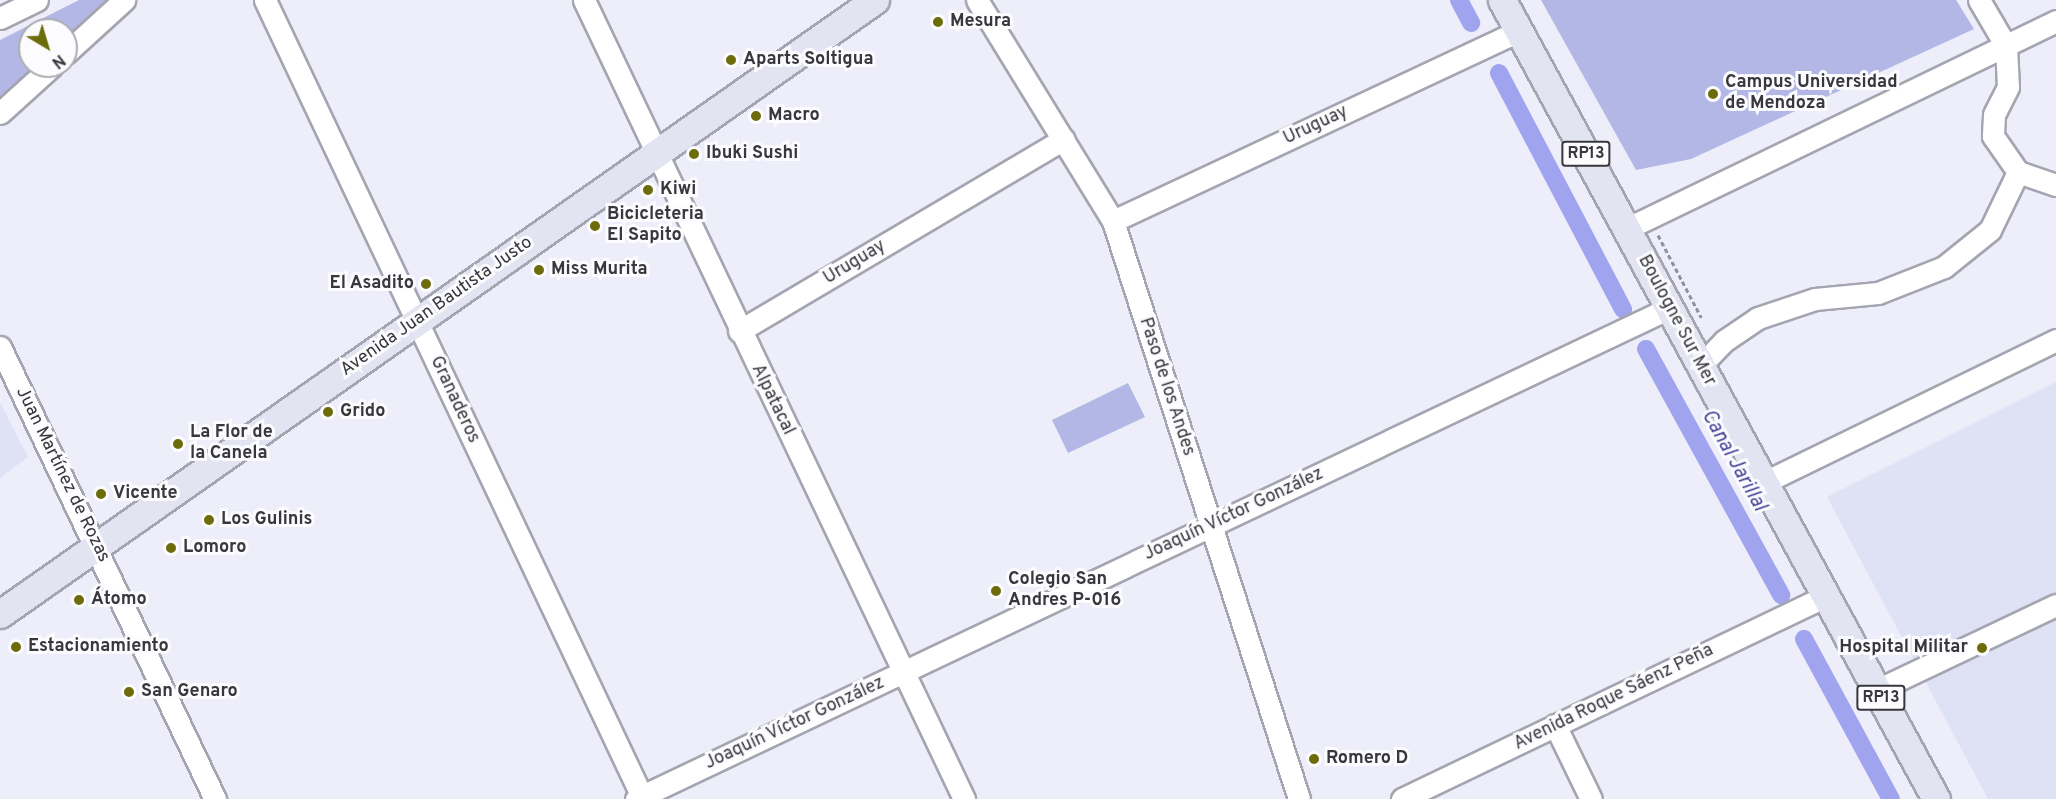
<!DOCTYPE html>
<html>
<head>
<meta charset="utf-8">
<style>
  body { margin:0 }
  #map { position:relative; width:2056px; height:799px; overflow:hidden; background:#edeefa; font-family:Overpass,sans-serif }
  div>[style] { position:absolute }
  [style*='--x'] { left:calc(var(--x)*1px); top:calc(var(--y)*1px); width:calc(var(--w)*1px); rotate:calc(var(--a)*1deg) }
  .built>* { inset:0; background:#dfe2f4 }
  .green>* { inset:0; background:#b3b7e6 }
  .canal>* { height:18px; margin:-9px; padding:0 9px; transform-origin:9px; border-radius:9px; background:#a0a4ef }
  .path>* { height:3px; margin-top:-1.5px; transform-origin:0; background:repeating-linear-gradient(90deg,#8f9098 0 4.5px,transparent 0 7.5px) }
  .roads { filter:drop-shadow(2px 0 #a4a5b0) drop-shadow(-2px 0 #a4a5b0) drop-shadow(0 2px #a4a5b0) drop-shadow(0 -2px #a4a5b0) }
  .minor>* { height:21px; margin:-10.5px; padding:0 10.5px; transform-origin:10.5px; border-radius:10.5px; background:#fff }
  .major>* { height:27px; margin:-13.5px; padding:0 13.5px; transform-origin:13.5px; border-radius:13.5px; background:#e3e4f2 }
  .dots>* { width:16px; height:16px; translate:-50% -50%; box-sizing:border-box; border:3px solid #fcfcff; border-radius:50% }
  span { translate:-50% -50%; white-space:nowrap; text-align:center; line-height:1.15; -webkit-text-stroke:6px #fcfcff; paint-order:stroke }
  .shield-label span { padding:2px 4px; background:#fcfcff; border:2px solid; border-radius:4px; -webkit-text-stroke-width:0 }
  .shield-label { font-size:16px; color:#37373c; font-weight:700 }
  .poi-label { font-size:18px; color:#37373c; font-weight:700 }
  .left { translate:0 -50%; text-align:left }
  .right { translate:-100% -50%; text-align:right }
  .street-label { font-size:18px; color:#37373c }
  .water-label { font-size:20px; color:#464399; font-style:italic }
  .north { position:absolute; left:18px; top:18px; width:60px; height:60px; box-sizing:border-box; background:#fcfcff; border:2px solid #adadb1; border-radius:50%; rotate:142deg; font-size:16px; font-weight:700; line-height:24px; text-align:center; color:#37373c }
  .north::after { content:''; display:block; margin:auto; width:21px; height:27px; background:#6d6c0b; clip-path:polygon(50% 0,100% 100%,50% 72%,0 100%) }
</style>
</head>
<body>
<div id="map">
  <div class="built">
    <i style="clip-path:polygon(2056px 382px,2056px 799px,1988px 799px,1827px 497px)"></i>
    <i style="clip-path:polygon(0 402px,28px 457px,0 478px)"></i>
  </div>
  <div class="green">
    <i style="clip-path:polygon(79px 0,108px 0,66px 38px,66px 30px,30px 30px,30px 66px,34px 66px,0 97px,0 40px)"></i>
    <i style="clip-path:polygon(1541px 0,1956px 0,1974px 29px,1691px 159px,1636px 170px)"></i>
    <i style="clip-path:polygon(1128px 383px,1145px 417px,1068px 453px,1052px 420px)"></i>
  </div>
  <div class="canal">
    <i style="--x:1459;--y:0;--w:26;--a:62"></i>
    <i style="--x:1499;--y:73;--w:267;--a:62.3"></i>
    <i style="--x:1646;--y:349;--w:281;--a:61.2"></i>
    <i style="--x:1804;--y:639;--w:182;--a:61.5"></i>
  </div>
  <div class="path">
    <i style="--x:1658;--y:235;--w:93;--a:62.3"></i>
  </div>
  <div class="roads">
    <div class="minor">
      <i style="--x:265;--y:0;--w:884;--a:64.68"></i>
      <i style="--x:584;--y:0;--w:885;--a:64.56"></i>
      <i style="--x:977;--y:0;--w:259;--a:58.4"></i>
      <i style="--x:1113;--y:221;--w:607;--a:72.16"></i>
      <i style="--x:1979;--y:0;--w:53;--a:59.6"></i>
      <i style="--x:2006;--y:46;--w:41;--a:87.2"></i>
      <i style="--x:2008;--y:87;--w:31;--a:117"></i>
      <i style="--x:1994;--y:115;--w:21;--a:93"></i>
      <i style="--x:1993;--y:136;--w:44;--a:55.2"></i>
      <i style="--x:2018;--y:172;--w:40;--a:18.9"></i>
      <i style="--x:0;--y:18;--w:41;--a:-25.9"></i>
      <i style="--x:66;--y:53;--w:79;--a:-42.4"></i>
      <i style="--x:0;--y:113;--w:70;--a:-42.1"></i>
      <i style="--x:1113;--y:221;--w:448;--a:-25.1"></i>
      <i style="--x:1626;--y:229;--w:478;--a:-25.8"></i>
      <i style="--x:739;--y:331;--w:377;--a:-30.6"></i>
      <i style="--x:0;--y:347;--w:501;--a:64.56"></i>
      <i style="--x:1700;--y:366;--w:35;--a:-46"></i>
      <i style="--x:1724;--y:341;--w:41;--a:-34.1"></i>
      <i style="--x:1758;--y:318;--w:60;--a:-18.4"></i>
      <i style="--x:1815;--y:299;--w:63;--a:-5.4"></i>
      <i style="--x:1878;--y:293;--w:71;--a:-21.5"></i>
      <i style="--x:1944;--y:267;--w:59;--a:-38.8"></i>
      <i style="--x:1990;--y:230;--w:64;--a:-64.2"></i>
      <i style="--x:1765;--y:482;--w:324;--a:-26"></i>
      <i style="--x:1877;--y:690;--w:198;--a:-25.4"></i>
      <i style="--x:1555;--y:725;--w:82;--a:64.1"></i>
      <i style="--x:636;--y:799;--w:1144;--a:-25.42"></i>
      <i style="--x:1402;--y:799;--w:470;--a:-25.6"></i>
    </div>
    <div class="major">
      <i style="--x:1502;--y:0;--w:909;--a:61.49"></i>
      <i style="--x:0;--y:614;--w:1069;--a:-35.06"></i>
    </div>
  </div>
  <div class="dots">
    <i style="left:938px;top:22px;background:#6d6c0b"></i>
    <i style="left:731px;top:60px;background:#6d6c0b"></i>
    <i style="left:1713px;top:94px;background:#6d6c0b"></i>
    <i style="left:756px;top:116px;background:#6d6c0b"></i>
    <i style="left:694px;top:154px;background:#6d6c0b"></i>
    <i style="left:648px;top:190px;background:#6d6c0b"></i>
    <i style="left:595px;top:226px;background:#6d6c0b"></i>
    <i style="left:539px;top:270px;background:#6d6c0b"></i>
    <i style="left:426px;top:284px;background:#6d6c0b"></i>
    <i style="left:328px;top:412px;background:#6d6c0b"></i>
    <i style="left:178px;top:444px;background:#6d6c0b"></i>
    <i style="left:101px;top:494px;background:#6d6c0b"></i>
    <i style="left:209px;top:520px;background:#6d6c0b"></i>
    <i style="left:171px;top:548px;background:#6d6c0b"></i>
    <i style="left:996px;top:591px;background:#6d6c0b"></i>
    <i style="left:79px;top:600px;background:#6d6c0b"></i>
    <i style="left:16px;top:647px;background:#6d6c0b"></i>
    <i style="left:1982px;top:648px;background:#6d6c0b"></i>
    <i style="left:129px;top:692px;background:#6d6c0b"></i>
    <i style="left:1314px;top:759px;background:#6d6c0b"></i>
  </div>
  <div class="shield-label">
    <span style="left:1586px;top:154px">RP13</span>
    <span style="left:1881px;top:698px">RP13</span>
  </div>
  <div class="poi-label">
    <span class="left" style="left:950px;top:22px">Mesura</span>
    <span class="left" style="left:743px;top:60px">Aparts Soltigua</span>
    <span class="left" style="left:1725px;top:94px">Campus Universidad<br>de Mendoza</span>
    <span class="left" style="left:768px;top:116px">Macro</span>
    <span class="left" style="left:706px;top:154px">Ibuki Sushi</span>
    <span class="left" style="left:660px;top:190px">Kiwi</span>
    <span class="left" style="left:607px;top:226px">Bicicleteria<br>El Sapito</span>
    <span class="left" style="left:551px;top:270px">Miss Murita</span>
    <span class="right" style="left:414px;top:284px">El Asadito</span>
    <span class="left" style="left:340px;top:412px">Grido</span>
    <span class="left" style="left:190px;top:444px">La Flor de<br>la Canela</span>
    <span class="left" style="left:113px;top:494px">Vicente</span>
    <span class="left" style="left:221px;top:520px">Los Gulinis</span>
    <span class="left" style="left:183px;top:548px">Lomoro</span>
    <span class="left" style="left:1008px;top:591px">Colegio San<br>Andres P-016</span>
    <span class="left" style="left:91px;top:600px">Átomo</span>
    <span class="left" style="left:28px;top:647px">Estacionamiento</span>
    <span class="right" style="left:1968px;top:648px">Hospital Militar</span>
    <span class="left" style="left:141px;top:692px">San Genaro</span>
    <span class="left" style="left:1326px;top:759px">Romero D</span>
  </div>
  <div class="street-label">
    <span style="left:1316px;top:126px;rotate:-25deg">Uruguay</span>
    <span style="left:855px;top:263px;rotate:-31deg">Uruguay</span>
    <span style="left:437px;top:307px;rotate:-35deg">Avenida Juan Bautista Justo</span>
    <span style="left:1676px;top:321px;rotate:62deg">Boulogne Sur Mer</span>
    <span style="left:1166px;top:387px;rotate:72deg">Paso de los Andes</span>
    <span style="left:454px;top:400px;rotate:65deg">Granaderos</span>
    <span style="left:772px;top:400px;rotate:64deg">Alpatacal</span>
    <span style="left:62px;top:475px;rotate:64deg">Juan Martínez de Rozas</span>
    <span style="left:1234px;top:515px;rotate:-25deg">Joaquín Víctor González</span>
    <span style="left:1614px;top:698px;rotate:-26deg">Avenida Roque Sáenz Peña</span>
    <span style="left:795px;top:724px;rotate:-25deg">Joaquín Víctor González</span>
  </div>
  <div class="water-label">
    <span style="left:1733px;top:461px;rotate:61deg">Canal Jarillal</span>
  </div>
  <div class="north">N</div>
</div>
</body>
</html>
